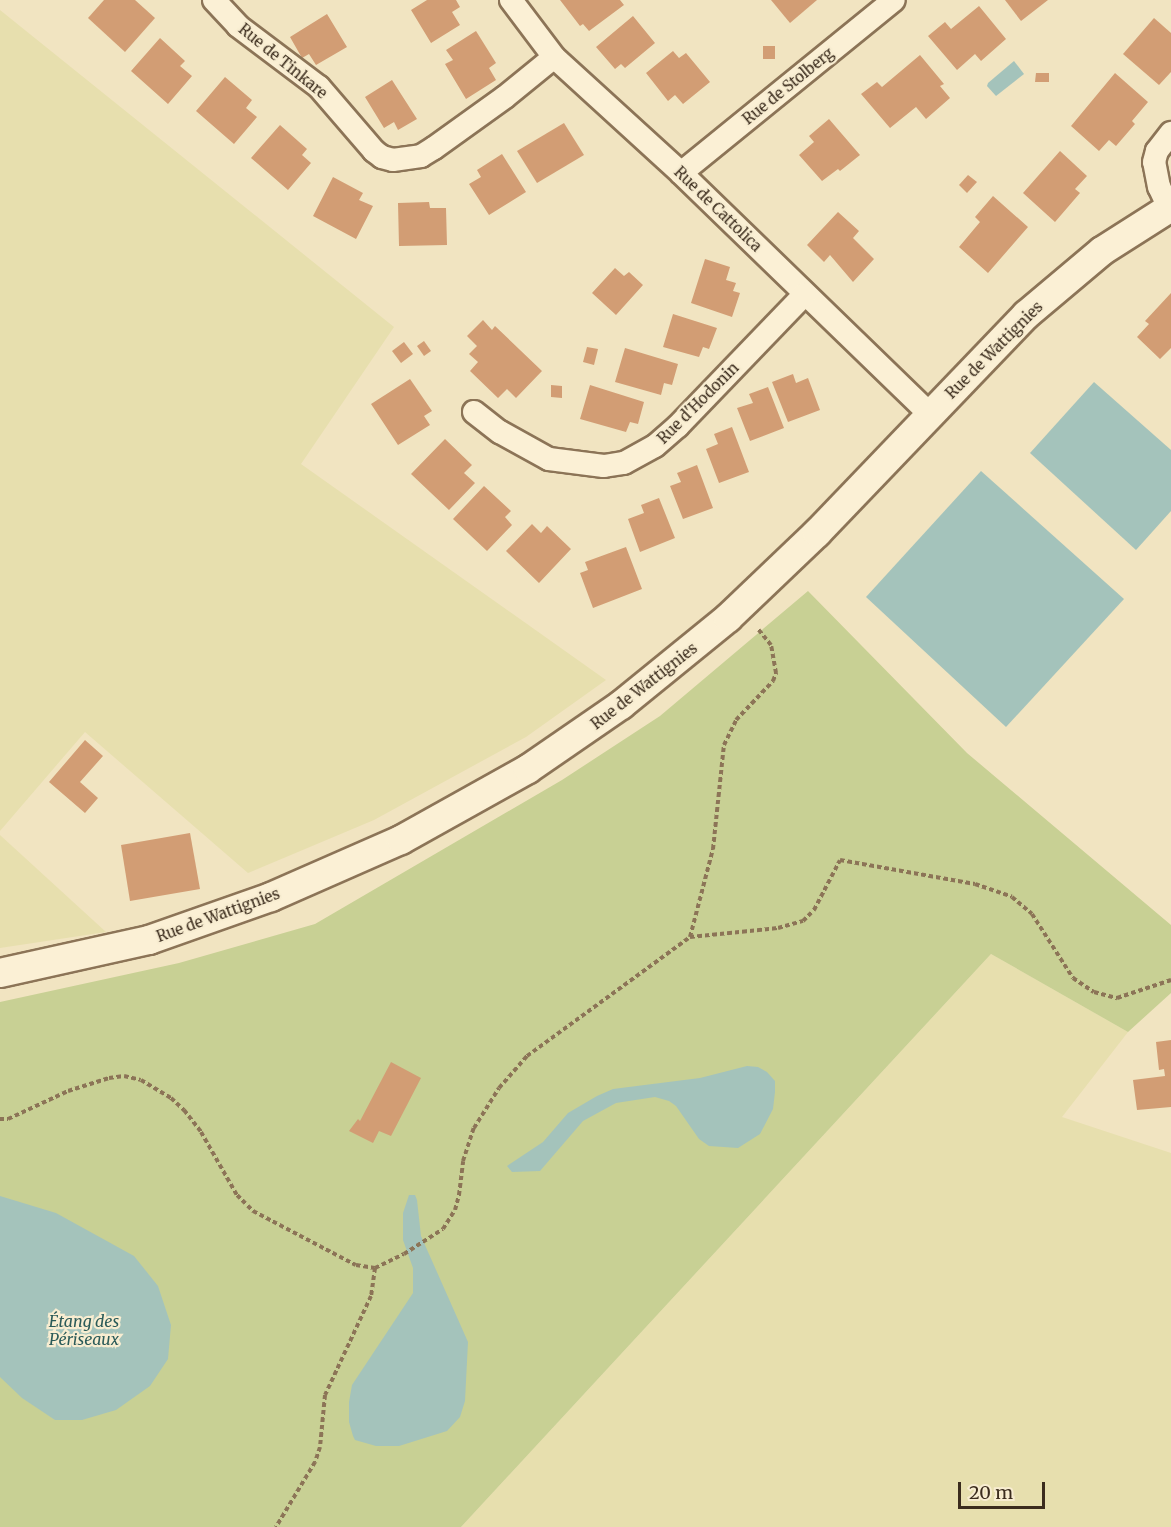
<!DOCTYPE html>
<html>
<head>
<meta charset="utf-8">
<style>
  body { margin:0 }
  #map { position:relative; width:1171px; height:1527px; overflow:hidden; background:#f1e4c1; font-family:Merriweather,serif }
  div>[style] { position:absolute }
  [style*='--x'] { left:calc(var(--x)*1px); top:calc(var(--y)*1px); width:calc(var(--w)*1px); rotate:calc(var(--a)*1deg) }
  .farmland>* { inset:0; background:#e7dfae }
  .green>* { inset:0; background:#c8d094 }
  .water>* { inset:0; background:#a4c3bb }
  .building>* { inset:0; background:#d29d74 }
  .path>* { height:4px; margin-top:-2px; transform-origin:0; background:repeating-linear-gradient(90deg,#8c7457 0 4.5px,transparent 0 7.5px) }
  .roads { filter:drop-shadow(2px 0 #8c7457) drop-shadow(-2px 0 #8c7457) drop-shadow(0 2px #8c7457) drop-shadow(0 -2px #8c7457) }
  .minor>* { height:22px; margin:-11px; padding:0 11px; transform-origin:11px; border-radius:11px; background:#fbf0d5 }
  .tertiary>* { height:28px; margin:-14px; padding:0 14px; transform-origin:14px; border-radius:14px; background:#fbf0d5 }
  span { translate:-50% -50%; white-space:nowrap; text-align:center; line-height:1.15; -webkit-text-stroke:4.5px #f8edd1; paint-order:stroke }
  .street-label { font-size:15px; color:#3b2c1d }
  .water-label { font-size:16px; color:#2b5b59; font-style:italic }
  .scale { position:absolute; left:958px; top:1482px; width:87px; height:27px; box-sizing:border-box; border:3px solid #3b2c1d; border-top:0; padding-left:8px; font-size:18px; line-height:21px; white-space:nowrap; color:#3b2c1d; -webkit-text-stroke:4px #f8edd1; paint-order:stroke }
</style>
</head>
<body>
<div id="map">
  <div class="farmland">
    <i style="clip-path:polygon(0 10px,394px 327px,301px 464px,606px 680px,526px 737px,374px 820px,248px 873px,85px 732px,0 831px)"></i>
    <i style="clip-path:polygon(0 835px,106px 932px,0 948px)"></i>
    <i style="clip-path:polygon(991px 954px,1128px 1032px,1062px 1117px,1171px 1153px,1171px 1527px,461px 1527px)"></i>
  </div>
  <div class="green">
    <i style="clip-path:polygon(808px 591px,967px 753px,1171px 925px,1171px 993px,1128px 1032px,991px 954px,461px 1527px,0 1527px,0 1002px,179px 963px,315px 924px,562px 780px,660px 716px)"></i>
  </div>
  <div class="water">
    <i style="clip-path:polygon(1014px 61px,1024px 74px,996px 96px,987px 86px,988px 83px)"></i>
    <i style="clip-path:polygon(1094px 382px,1171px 450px,1171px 511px,1136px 550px,1030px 453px)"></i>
    <i style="clip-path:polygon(981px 471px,1124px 599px,1006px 727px,866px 597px)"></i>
    <i style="clip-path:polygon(747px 1066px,758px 1067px,767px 1072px,775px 1081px,775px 1092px,773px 1109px,760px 1134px,738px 1148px,709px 1146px,699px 1139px,676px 1106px,669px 1101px,655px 1097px,616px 1103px,583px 1121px,540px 1171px,512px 1172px,507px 1166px,543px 1142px,568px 1113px,597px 1096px,613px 1089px,700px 1078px)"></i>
    <i style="clip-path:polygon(409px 1195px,415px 1195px,417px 1200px,421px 1236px,468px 1342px,465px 1401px,460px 1417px,447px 1431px,399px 1446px,376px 1446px,355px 1440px,353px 1436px,349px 1422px,349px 1402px,352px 1385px,413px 1293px,413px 1268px,403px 1240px,403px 1213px)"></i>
    <i style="clip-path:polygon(0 1196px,56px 1213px,134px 1256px,158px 1286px,171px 1325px,168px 1359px,150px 1386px,116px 1410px,82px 1420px,55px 1420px,22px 1398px,0 1377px)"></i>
  </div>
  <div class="building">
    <i style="clip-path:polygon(104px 0,135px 0,155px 18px,125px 52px,88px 18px)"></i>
    <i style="clip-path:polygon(427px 0,456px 0,460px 7px,452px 12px,460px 25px,431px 43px,411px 10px)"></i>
    <i style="clip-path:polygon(560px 0,620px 0,624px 5px,589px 31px,583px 24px,580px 26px)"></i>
    <i style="clip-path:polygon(771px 0,817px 0,790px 23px)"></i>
    <i style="clip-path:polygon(1005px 0,1048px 0,1021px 21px)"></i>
    <i style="clip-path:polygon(979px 6px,1006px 39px,981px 61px,975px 54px,957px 70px,928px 36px,945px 22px,951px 29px)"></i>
    <i style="clip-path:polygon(327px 14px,347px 47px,316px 65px,309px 54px,302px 58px,290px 37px)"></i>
    <i style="clip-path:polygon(633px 16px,655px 43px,625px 68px,621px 64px,615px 69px,596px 47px)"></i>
    <i style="clip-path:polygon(1154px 18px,1171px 33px,1171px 72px,1159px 85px,1123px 54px)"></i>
    <i style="clip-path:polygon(476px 31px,496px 63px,489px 68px,496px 80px,466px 99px,445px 64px,453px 60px,446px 50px)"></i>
    <i style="clip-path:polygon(160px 38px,185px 61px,180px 66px,192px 76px,168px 104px,131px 71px)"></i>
    <i style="clip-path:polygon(763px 46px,775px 46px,775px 59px,763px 59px)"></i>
    <i style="clip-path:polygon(673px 51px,679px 58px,686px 53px,710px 82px,683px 104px,675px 95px,668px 101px,646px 73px)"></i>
    <i style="clip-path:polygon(920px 55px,944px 84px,940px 86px,950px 98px,926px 119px,916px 107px,890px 128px,861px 94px,877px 82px,882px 87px)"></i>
    <i style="clip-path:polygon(1036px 73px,1049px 73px,1049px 82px,1035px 82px)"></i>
    <i style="clip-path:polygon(1115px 73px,1148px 102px,1132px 121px,1135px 124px,1116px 146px,1109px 140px,1099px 151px,1071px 126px)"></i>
    <i style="clip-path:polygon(225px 77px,252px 100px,246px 108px,257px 117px,234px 144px,196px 111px)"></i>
    <i style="clip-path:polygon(392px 80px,417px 119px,398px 130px,394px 122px,384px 128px,365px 97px)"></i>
    <i style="clip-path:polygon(829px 119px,860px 155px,840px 171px,838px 169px,822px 181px,799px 155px,814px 142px,809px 136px)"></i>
    <i style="clip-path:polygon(564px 123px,584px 155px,537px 183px,517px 151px)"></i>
    <i style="clip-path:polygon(280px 125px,307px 149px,302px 155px,311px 163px,288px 190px,251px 158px)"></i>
    <i style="clip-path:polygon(1060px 151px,1087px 176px,1075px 189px,1080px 193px,1055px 222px,1023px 193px)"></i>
    <i style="clip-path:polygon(502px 154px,526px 192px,489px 215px,469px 184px,481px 177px,477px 170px)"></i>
    <i style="clip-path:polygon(968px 175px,977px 182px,967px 193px,959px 185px)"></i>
    <i style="clip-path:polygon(333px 177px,363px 193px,359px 200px,373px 206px,356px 239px,313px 216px)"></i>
    <i style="clip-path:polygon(993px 196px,1028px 227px,988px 273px,959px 247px,980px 222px,975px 217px)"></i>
    <i style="clip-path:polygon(429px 202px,430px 208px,446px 208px,447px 245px,399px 246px,398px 203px)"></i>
    <i style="clip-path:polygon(838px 212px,859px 231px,853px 238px,874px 259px,853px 282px,830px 255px,824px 262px,807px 245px)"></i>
    <i style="clip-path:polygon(705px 259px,730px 267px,726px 280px,736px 283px,733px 291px,740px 293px,732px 317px,691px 303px)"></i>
    <i style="clip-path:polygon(615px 268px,624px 276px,629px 272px,643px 285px,616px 315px,592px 293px)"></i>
    <i style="clip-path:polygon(1171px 293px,1171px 348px,1160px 359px,1137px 337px,1149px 324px,1145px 321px)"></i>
    <i style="clip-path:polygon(673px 314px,717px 328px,709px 349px,703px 347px,699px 357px,663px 347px)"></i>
    <i style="clip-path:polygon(483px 320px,492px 330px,495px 326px,542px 371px,516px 398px,507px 389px,498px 398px,470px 371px,478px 362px,469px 354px,477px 346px,467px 336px)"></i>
    <i style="clip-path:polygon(424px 341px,431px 351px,424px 356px,417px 346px)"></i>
    <i style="clip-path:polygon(404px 342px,413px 354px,401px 363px,392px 351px)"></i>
    <i style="clip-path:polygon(587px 347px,598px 349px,594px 365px,583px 362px)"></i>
    <i style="clip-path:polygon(625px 348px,678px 364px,672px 385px,664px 383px,661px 395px,615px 382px)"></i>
    <i style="clip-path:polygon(793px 374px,796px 383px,808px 378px,820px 410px,788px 422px,772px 382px)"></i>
    <i style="clip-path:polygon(410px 379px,432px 411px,424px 416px,430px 425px,398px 445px,371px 404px)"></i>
    <i style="clip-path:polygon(551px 385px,562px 386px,562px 398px,551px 397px)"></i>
    <i style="clip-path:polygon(590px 385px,644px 402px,638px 424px,630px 422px,626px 432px,580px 419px)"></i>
    <i style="clip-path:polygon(768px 387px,784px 428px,750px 441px,737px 408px,753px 403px,749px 394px)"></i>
    <i style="clip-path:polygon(732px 427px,749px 472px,719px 483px,706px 449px,718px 444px,714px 434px)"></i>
    <i style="clip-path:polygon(445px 439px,472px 465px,464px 473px,475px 483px,449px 510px,411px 474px)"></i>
    <i style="clip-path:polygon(697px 465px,713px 508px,683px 519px,670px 486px,681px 482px,677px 473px)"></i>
    <i style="clip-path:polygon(484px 486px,511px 511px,505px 517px,512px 525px,487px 551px,453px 519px)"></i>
    <i style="clip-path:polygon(659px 498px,675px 538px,640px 552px,628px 519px,644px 513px,641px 505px)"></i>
    <i style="clip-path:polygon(532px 524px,541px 533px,547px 526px,571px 549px,539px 583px,506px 551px)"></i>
    <i style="clip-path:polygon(626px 547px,642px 589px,593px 608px,580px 573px,588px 570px,585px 562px)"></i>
    <i style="clip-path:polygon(85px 740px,103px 756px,80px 782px,98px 798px,85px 813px,49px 782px)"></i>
    <i style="clip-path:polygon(190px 833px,200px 889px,130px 901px,121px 845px)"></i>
    <i style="clip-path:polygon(1171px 1040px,1171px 1107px,1137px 1110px,1133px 1080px,1165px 1076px,1164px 1069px,1159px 1070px,1156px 1042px)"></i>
    <i style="clip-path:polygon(391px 1062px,421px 1078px,391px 1136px,379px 1131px,373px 1143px,349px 1131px,358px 1119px,360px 1121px)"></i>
  </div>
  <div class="path">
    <i style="--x:690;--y:937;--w:91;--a:-75.4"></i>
    <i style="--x:713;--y:849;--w:105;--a:-84"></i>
    <i style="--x:724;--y:745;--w:28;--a:-64"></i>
    <i style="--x:736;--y:720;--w:54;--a:-46.5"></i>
    <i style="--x:773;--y:681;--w:9;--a:-69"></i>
    <i style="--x:776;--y:673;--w:28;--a:-100"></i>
    <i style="--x:771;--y:645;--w:22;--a:-129"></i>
    <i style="--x:0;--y:1119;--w:8;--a:0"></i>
    <i style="--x:8;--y:1119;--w:66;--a:-25"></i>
    <i style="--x:68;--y:1091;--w:43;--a:-17.6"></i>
    <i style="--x:109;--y:1078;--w:15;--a:-8"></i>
    <i style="--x:124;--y:1076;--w:17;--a:13"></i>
    <i style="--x:141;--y:1080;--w:35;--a:31"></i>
    <i style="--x:171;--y:1098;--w:18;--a:43"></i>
    <i style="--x:184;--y:1110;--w:28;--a:52"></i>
    <i style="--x:201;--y:1132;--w:73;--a:60.3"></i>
    <i style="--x:237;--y:1195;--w:23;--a:45"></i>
    <i style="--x:253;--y:1211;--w:116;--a:27.7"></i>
    <i style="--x:356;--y:1265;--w:19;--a:9"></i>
    <i style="--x:375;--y:1268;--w:28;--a:98"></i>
    <i style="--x:371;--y:1296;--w:109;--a:114.9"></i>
    <i style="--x:325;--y:1395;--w:52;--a:95.5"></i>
    <i style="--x:320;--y:1447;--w:16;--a:108"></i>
    <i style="--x:315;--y:1462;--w:76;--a:121"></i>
    <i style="--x:375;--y:1268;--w:32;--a:-26"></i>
    <i style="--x:404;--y:1254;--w:46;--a:-32.7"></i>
    <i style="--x:443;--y:1229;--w:22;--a:-58"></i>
    <i style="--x:455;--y:1210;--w:16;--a:-75"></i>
    <i style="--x:459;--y:1195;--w:34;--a:-83"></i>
    <i style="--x:463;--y:1161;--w:35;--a:-72"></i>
    <i style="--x:474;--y:1128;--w:47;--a:-58"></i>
    <i style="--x:499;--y:1088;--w:43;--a:-48.8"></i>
    <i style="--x:527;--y:1056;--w:202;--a:-36.1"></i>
    <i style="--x:690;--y:937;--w:88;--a:-5.8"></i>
    <i style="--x:778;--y:928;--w:26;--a:-16"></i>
    <i style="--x:803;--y:921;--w:16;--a:-45"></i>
    <i style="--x:814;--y:910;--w:56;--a:-62.5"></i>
    <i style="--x:840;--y:860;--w:137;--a:10.1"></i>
    <i style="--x:975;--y:884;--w:39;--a:19"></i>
    <i style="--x:1012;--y:897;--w:26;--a:40"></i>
    <i style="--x:1032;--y:914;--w:76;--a:57.4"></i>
    <i style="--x:1073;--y:978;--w:25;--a:34"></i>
    <i style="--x:1094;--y:992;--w:24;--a:15"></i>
    <i style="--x:1117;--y:998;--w:57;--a:-18.4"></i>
  </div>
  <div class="roads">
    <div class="minor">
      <i style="--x:214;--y:0;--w:35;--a:47"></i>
      <i style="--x:238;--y:26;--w:101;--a:37"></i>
      <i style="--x:319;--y:87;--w:84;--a:49.3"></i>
      <i style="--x:374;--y:151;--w:10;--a:37"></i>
      <i style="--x:382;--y:157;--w:11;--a:15"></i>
      <i style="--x:393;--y:160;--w:28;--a:-8"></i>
      <i style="--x:421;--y:156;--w:15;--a:-32"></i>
      <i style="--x:434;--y:148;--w:87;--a:-35.7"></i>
      <i style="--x:505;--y:97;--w:63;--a:-39.2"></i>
      <i style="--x:511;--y:0;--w:71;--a:53"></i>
      <i style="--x:554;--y:57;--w:172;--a:42.4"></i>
      <i style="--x:681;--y:173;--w:347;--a:44.1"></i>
      <i style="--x:681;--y:173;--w:274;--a:-39.1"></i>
      <i style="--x:1169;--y:208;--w:23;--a:-115"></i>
      <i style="--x:1159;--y:187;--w:25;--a:-101"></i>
      <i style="--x:1154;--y:162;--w:11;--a:-75"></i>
      <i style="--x:1157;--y:151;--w:23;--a:-52"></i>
      <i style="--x:474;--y:412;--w:33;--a:38"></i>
      <i style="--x:500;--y:432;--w:56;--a:28.9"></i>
      <i style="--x:549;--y:459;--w:55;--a:7.3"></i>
      <i style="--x:604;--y:466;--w:20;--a:-9"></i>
      <i style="--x:624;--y:463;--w:35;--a:-29"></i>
      <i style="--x:655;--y:446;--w:30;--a:-41"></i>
      <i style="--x:678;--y:426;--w:183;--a:-46.1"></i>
    </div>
    <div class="tertiary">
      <i style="--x:0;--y:973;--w:153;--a:-12.5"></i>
      <i style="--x:149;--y:940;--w:129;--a:-19.4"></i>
      <i style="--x:271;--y:897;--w:142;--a:-23.7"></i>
      <i style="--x:401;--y:840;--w:145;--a:-29.2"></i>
      <i style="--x:528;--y:769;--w:113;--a:-34.5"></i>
      <i style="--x:621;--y:705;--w:138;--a:-39.1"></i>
      <i style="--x:728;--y:618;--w:123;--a:-43.7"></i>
      <i style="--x:817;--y:533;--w:302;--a:-46.2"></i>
      <i style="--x:1026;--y:315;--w:99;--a:-40.1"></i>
      <i style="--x:1102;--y:251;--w:82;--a:-32.5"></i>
    </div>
  </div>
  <div class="street-label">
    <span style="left:283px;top:61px;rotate:39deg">Rue de Tinkare</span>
    <span style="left:788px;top:86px;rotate:-39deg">Rue de Stolberg</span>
    <span style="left:718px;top:209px;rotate:44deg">Rue de Cattolica</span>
    <span style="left:994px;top:350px;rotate:-45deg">Rue de Wattignies</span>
    <span style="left:698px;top:403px;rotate:-45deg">Rue d'Hodonin</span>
    <span style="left:644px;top:686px;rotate:-38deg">Rue de Wattignies</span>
    <span style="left:218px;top:915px;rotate:-20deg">Rue de Wattignies</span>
  </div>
  <div class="water-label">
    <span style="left:84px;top:1330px">Étang des<br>Périseaux</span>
  </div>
  <div class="scale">20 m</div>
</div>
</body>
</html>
